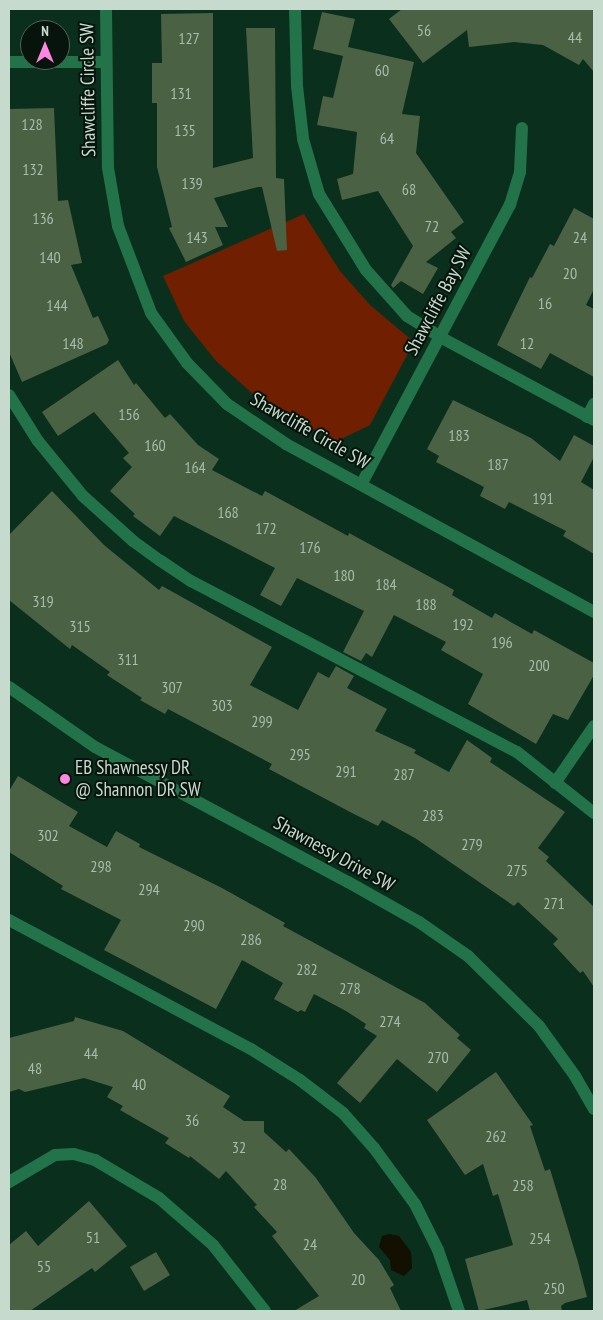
<!DOCTYPE html>
<html>
<head>
<meta charset="utf-8">
<style>
  body { margin:0 }
  #map { position:relative; width:603px; height:1320px; overflow:hidden; background:#0b2f1d; font-family:"PT Sans Narrow",sans-serif }
  div>[style] { position:absolute }
  [style*='--x'] { left:calc(var(--x)*1px); top:calc(var(--y)*1px); width:calc(var(--w)*1px); rotate:calc(var(--a)*1deg) }
  .green>* { inset:0; background:#701f01 }
  .water>* { inset:0; background:#130f01 }
  .building>* { inset:0; background:#4b6143 }
  .minor>* { height:12px; margin:-6px; padding:0 6px; transform-origin:6px; border-radius:6px; background:#22724a }
  .dots>* { width:14px; height:14px; translate:-50% -50%; box-sizing:border-box; border:2px solid #06140c; border-radius:50% }
  span { translate:-50% -50%; white-space:nowrap; text-align:center; line-height:1.15; -webkit-text-stroke:4px #06140c; paint-order:stroke }
  .number-label { font-size:16px; color:#a8bcab }
  .number-label span { -webkit-text-stroke-width:0 }
  .street-label { font-size:19px; color:#c7dace }
  .poi-label { font-size:19px; color:#c7dace }
  .left { translate:0 -50%; text-align:left }
  .frame { position:absolute; inset:0; border:10px solid #c7dace; pointer-events:none }
  .north { position:absolute; left:20px; top:20px; width:50px; height:50px; box-sizing:border-box; background:#06140c; border:1px solid #53635a; border-radius:50%; rotate:0deg; font-size:14px; font-weight:700; line-height:20px; text-align:center; color:#c7dace }
  .north::after { content:''; display:block; margin:auto; width:18px; height:22px; background:#fe85e0; clip-path:polygon(50% 0,100% 100%,50% 72%,0 100%) }
</style>
</head>
<body>
<div id="map">
  <div class="green">
    <i style="clip-path:polygon(304px 214px,340px 271px,370px 305px,414px 342px,370px 425px,337px 441px,283px 414px,254px 395px,216px 361px,184px 321px,163px 276px)"></i>
  </div>
  <div class="water">
    <i style="clip-path:polygon(389px 1234px,399px 1236px,411px 1252px,412px 1268px,404px 1276px,391px 1270px,390px 1260px,379px 1247px,382px 1236px)"></i>
  </div>
  <div class="building">
    <i style="clip-path:polygon(402px 9px,594px 9px,594px 72px,583px 59px,579px 65px,543px 45px,514px 42px,469px 47px,467px 30px,423px 63px,389px 19px)"></i>
    <i style="clip-path:polygon(322px 12px,355px 19px,348px 47px,414px 62px,402px 114px,420px 116px,416px 153px,464px 222px,451px 232px,456px 238px,426px 262px,438px 268px,423px 294px,401px 281px,393px 288px,391px 285px,413px 246px,378px 191px,342px 200px,337px 179px,353px 174px,357px 132px,317px 125px,323px 96px,333px 98px,343px 56px,313px 49px)"></i>
    <i style="clip-path:polygon(213px 13px,213px 168px,253px 158px,246px 28px,275px 28px,276px 178px,284px 179px,287px 250px,277px 251px,262px 187px,258px 187px,214px 198px,228px 227px,215px 227px,223px 245px,186px 262px,169px 228px,172px 227px,157px 167px,157px 103px,152px 103px,152px 63px,162px 63px,161px 14px)"></i>
    <i style="clip-path:polygon(54px 108px,58px 201px,68px 200px,82px 263px,71px 265px,93px 318px,98px 316px,109px 340px,107px 344px,22px 382px,9px 352px,9px 109px)"></i>
    <i style="clip-path:polygon(574px 208px,594px 219px,594px 289px,586px 305px,594px 309px,594px 377px,550px 353px,541px 369px,497px 345px,530px 277px,532px 278px,550px 244px,554px 246px)"></i>
    <i style="clip-path:polygon(118px 360px,134px 385px,136px 383px,165px 418px,170px 414px,198px 445px,219px 459px,212px 470px,262px 496px,265px 491px,348px 536px,349px 533px,454px 590px,452px 595px,492px 618px,495px 613px,532px 634px,534px 630px,594px 663px,594px 675px,568px 720px,553px 714px,536px 744px,468px 704px,483px 674px,441px 650px,446px 642px,394px 615px,372px 657px,366px 653px,361px 661px,343px 652px,364px 611px,297px 578px,281px 606px,260px 595px,275px 568px,174px 516px,160px 536px,133px 516px,135px 514px,110px 491px,132px 467px,123px 458px,129px 453px,94px 412px,58px 436px,42px 412px)"></i>
    <i style="clip-path:polygon(453px 400px,531px 438px,560px 461px,574px 435px,594px 446px,594px 457px,581px 482px,594px 490px,594px 554px,563px 536px,566px 531px,509px 502px,505px 509px,480px 496px,484px 487px,436px 462px,439px 456px,427px 449px)"></i>
    <i style="clip-path:polygon(52px 491px,104px 545px,159px 590px,162px 586px,272px 647px,250px 685px,298px 710px,318px 672px,329px 678px,336px 666px,354px 676px,347px 688px,387px 709px,375px 731px,416px 750px,414px 753px,449px 772px,467px 740px,492px 758px,490px 762px,565px 812px,538px 848px,549px 857px,546px 861px,594px 907px,594px 987px,583px 971px,580px 973px,553px 944px,558px 939px,518px 902px,514px 906px,415px 838px,382px 820px,378px 826px,352px 813px,269px 769px,272px 764px,168px 709px,165px 714px,140px 700px,142px 698px,107px 675px,110px 672px,72px 645px,70px 649px,9px 600px,9px 535px)"></i>
    <i style="clip-path:polygon(18px 776px,78px 812px,69px 826px,107px 847px,116px 831px,140px 844px,139px 847px,222px 888px,285px 923px,283px 926px,425px 1003px,460px 1035px,457px 1038px,471px 1050px,437px 1092px,397px 1059px,360px 1103px,337px 1083px,377px 1036px,364px 1028px,366px 1024px,346px 1011px,314px 994px,305px 1012px,301px 1010px,298px 1012px,274px 999px,283px 983px,242px 960px,216px 1009px,104px 950px,121px 920px,61px 889px,63px 886px,9px 852px,9px 791px)"></i>
    <i style="clip-path:polygon(75px 1017px,123px 1031px,230px 1096px,223px 1107px,244px 1121px,264px 1121px,264px 1132px,286px 1152px,289px 1149px,316px 1178px,354px 1233px,379px 1260px,394px 1285px,390px 1288px,401px 1311px,294px 1311px,319px 1296px,272px 1236px,277px 1232px,254px 1207px,257px 1205px,226px 1171px,219px 1179px,190px 1156px,189px 1158px,165px 1143px,169px 1138px,120px 1110px,123px 1106px,107px 1097px,113px 1087px,84px 1078px,25px 1092px,19px 1089px,9px 1092px,9px 1038px,74px 1021px)"></i>
    <i style="clip-path:polygon(496px 1072px,533px 1125px,530px 1126px,545px 1171px,550px 1169px,578px 1262px,587px 1297px,565px 1303px,561px 1306px,562px 1311px,530px 1311px,527px 1300px,479px 1311px,465px 1259px,513px 1245px,498px 1194px,493px 1196px,483px 1164px,465px 1175px,427px 1120px)"></i>
    <i style="clip-path:polygon(89px 1201px,127px 1246px,95px 1272px,92px 1268px,30px 1311px,9px 1311px,9px 1245px,26px 1231px,38px 1246px)"></i>
    <i style="clip-path:polygon(156px 1252px,170px 1275px,144px 1291px,130px 1267px)"></i>
  </div>
  <div class="minor">
    <i style="--x:106;--y:9;--w:159;--a:89.3"></i>
    <i style="--x:108;--y:168;--w:59;--a:80.2"></i>
    <i style="--x:118;--y:226;--w:93;--a:69.2"></i>
    <i style="--x:151;--y:313;--w:62;--a:54.2"></i>
    <i style="--x:187;--y:363;--w:57;--a:45.7"></i>
    <i style="--x:227;--y:404;--w:71;--a:34.1"></i>
    <i style="--x:286;--y:444;--w:351;--a:28.6"></i>
    <i style="--x:295;--y:9;--w:77;--a:88.5"></i>
    <i style="--x:297;--y:86;--w:53;--a:83.5"></i>
    <i style="--x:303;--y:139;--w:57;--a:73.8"></i>
    <i style="--x:319;--y:194;--w:89;--a:58.3"></i>
    <i style="--x:366;--y:270;--w:62;--a:48.3"></i>
    <i style="--x:407;--y:316;--w:39;--a:32"></i>
    <i style="--x:440;--y:337;--w:175;--a:28.3"></i>
    <i style="--x:9;--y:62;--w:97;--a:0"></i>
    <i style="--x:9;--y:395;--w:54;--a:57.8"></i>
    <i style="--x:38;--y:441;--w:71;--a:50.7"></i>
    <i style="--x:83;--y:496;--w:67;--a:42"></i>
    <i style="--x:133;--y:541;--w:34;--a:36"></i>
    <i style="--x:161;--y:561;--w:36;--a:34"></i>
    <i style="--x:191;--y:581;--w:368;--a:27.7"></i>
    <i style="--x:517;--y:752;--w:98;--a:38.4"></i>
    <i style="--x:587;--y:417;--w:15;--a:-62"></i>
    <i style="--x:362;--y:483;--w:315;--a:-62"></i>
    <i style="--x:510;--y:205;--w:34;--a:-73"></i>
    <i style="--x:520;--y:172;--w:44;--a:-87.4"></i>
    <i style="--x:9;--y:687;--w:105;--a:34.9"></i>
    <i style="--x:95;--y:747;--w:287;--a:28.1"></i>
    <i style="--x:348;--y:882;--w:81;--a:29.4"></i>
    <i style="--x:419;--y:922;--w:60;--a:34.8"></i>
    <i style="--x:468;--y:956;--w:100;--a:44.6"></i>
    <i style="--x:539;--y:1026;--w:62;--a:54.2"></i>
    <i style="--x:575;--y:1076;--w:38;--a:60"></i>
    <i style="--x:555;--y:783;--w:69;--a:-55.6"></i>
    <i style="--x:9;--y:920;--w:274;--a:28.1"></i>
    <i style="--x:251;--y:1049;--w:58;--a:32.3"></i>
    <i style="--x:300;--y:1080;--w:54;--a:37.5"></i>
    <i style="--x:343;--y:1113;--w:47;--a:48.5"></i>
    <i style="--x:374;--y:1148;--w:69;--a:53.8"></i>
    <i style="--x:415;--y:1204;--w:51;--a:63.4"></i>
    <i style="--x:438;--y:1250;--w:65;--a:71"></i>
    <i style="--x:9;--y:1182;--w:53;--a:-30.4"></i>
    <i style="--x:55;--y:1155;--w:19;--a:-3"></i>
    <i style="--x:74;--y:1154;--w:22;--a:16"></i>
    <i style="--x:95;--y:1160;--w:74;--a:30.7"></i>
    <i style="--x:159;--y:1198;--w:72;--a:41"></i>
    <i style="--x:213;--y:1245;--w:84;--a:51.8"></i>
  </div>
  <div class="dots">
    <i style="left:65px;top:779px;background:#fe85e0"></i>
  </div>
  <div class="number-label">
    <span style="left:424px;top:30px">56</span>
    <span style="left:575px;top:37px">44</span>
    <span style="left:189px;top:38px">127</span>
    <span style="left:382px;top:70px">60</span>
    <span style="left:181px;top:93px">131</span>
    <span style="left:32px;top:124px">128</span>
    <span style="left:185px;top:130px">135</span>
    <span style="left:387px;top:138px">64</span>
    <span style="left:33px;top:169px">132</span>
    <span style="left:192px;top:183px">139</span>
    <span style="left:409px;top:189px">68</span>
    <span style="left:43px;top:218px">136</span>
    <span style="left:432px;top:226px">72</span>
    <span style="left:197px;top:237px">143</span>
    <span style="left:580px;top:237px">24</span>
    <span style="left:50px;top:257px">140</span>
    <span style="left:570px;top:273px">20</span>
    <span style="left:545px;top:303px">16</span>
    <span style="left:57px;top:305px">144</span>
    <span style="left:73px;top:343px">148</span>
    <span style="left:527px;top:343px">12</span>
    <span style="left:129px;top:414px">156</span>
    <span style="left:459px;top:435px">183</span>
    <span style="left:155px;top:445px">160</span>
    <span style="left:498px;top:464px">187</span>
    <span style="left:195px;top:467px">164</span>
    <span style="left:543px;top:498px">191</span>
    <span style="left:228px;top:512px">168</span>
    <span style="left:266px;top:528px">172</span>
    <span style="left:310px;top:547px">176</span>
    <span style="left:344px;top:575px">180</span>
    <span style="left:386px;top:584px">184</span>
    <span style="left:43px;top:601px">319</span>
    <span style="left:426px;top:604px">188</span>
    <span style="left:463px;top:624px">192</span>
    <span style="left:80px;top:626px">315</span>
    <span style="left:502px;top:642px">196</span>
    <span style="left:128px;top:659px">311</span>
    <span style="left:539px;top:665px">200</span>
    <span style="left:172px;top:687px">307</span>
    <span style="left:222px;top:705px">303</span>
    <span style="left:262px;top:721px">299</span>
    <span style="left:300px;top:754px">295</span>
    <span style="left:346px;top:771px">291</span>
    <span style="left:404px;top:774px">287</span>
    <span style="left:433px;top:815px">283</span>
    <span style="left:48px;top:835px">302</span>
    <span style="left:472px;top:844px">279</span>
    <span style="left:101px;top:866px">298</span>
    <span style="left:517px;top:870px">275</span>
    <span style="left:149px;top:889px">294</span>
    <span style="left:554px;top:903px">271</span>
    <span style="left:194px;top:925px">290</span>
    <span style="left:251px;top:939px">286</span>
    <span style="left:307px;top:969px">282</span>
    <span style="left:350px;top:988px">278</span>
    <span style="left:390px;top:1021px">274</span>
    <span style="left:91px;top:1053px">44</span>
    <span style="left:438px;top:1057px">270</span>
    <span style="left:35px;top:1068px">48</span>
    <span style="left:139px;top:1084px">40</span>
    <span style="left:192px;top:1120px">36</span>
    <span style="left:496px;top:1136px">262</span>
    <span style="left:239px;top:1147px">32</span>
    <span style="left:280px;top:1184px">28</span>
    <span style="left:523px;top:1185px">258</span>
    <span style="left:93px;top:1237px">51</span>
    <span style="left:540px;top:1238px">254</span>
    <span style="left:310px;top:1244px">24</span>
    <span style="left:44px;top:1266px">55</span>
    <span style="left:358px;top:1279px">20</span>
    <span style="left:554px;top:1288px">250</span>
  </div>
  <div class="street-label">
    <span style="left:88px;top:90px;rotate:-91deg">Shawcliffe Circle SW</span>
    <span style="left:438px;top:301px;rotate:-62deg">Shawcliffe Bay SW</span>
    <span style="left:310px;top:431px;rotate:30deg">Shawcliffe Circle SW</span>
    <span style="left:334px;top:854px;rotate:29deg">Shawnessy Drive SW</span>
  </div>
  <div class="poi-label">
    <span class="left" style="left:75px;top:779px">EB Shawnessy DR<br>@ Shannon DR SW</span>
  </div>
  <div class="frame"></div>
  <div class="north">N</div>
</div>
</body>
</html>
